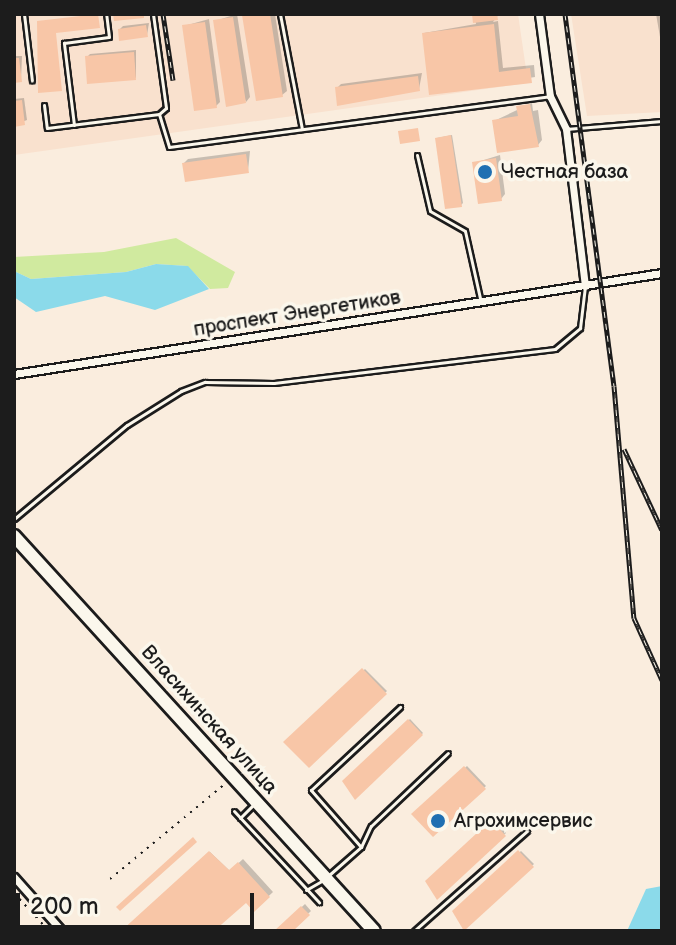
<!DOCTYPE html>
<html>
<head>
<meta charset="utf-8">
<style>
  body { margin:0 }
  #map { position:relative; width:676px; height:945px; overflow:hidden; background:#faedde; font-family:"Balsamiq Sans",sans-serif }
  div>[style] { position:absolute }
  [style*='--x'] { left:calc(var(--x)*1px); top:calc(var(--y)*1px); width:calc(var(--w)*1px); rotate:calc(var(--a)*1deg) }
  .built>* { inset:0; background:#f9e1ce }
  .green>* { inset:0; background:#d0ea9f }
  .water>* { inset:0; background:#8bdaea }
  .shadow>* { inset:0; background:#0003 }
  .building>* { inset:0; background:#f8c6a7 }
  .path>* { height:2px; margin-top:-1px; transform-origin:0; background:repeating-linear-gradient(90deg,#1c1c1c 0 2px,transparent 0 8px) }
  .roads { filter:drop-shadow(2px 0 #1c1c1c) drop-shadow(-2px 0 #1c1c1c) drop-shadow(0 2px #1c1c1c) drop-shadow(0 -2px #1c1c1c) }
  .lane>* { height:3px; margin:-1.5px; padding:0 1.5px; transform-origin:1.5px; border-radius:1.5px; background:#fbf7ec }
  .street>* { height:7px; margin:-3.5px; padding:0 3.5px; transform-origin:3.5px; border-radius:3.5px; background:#fbf7ec }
  .highway>* { height:12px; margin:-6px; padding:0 6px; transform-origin:6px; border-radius:6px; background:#fbf7ec }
  .rail>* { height:5px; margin-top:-2.5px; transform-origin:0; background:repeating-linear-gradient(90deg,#fbf7ec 0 6px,#1c1c1c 0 12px); box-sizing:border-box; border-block:2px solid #1c1c1c }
  .dots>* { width:22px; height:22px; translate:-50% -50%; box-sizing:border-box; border:4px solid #fbf7ec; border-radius:50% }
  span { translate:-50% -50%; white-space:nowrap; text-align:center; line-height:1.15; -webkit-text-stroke:7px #fbf7ec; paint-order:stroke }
  .poi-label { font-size:20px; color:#1c1c1c }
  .left { translate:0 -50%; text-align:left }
  .street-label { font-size:20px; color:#1c1c1c }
  .frame { position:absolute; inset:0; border:16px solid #1c1c1c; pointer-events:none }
  .scale { position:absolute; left:16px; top:893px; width:238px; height:36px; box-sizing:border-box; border:4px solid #1c1c1c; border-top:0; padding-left:10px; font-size:24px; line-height:28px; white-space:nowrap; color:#1c1c1c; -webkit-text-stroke:6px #fbf7ec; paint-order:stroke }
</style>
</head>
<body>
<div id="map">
  <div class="built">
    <i style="clip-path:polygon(14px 14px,518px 14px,528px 83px,14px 155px)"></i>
    <i style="clip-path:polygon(571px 14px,662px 14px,662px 112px,587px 116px)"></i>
  </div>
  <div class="green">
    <i style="clip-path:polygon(176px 238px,235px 272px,228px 288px,210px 289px,187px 266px,156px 264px,126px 272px,31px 279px,14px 271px,14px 257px,104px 252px)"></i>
  </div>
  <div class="water">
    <i style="clip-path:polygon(156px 264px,188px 266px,209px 289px,155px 310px,105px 296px,36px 312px,14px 297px,14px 271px,31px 279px,126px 272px)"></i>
    <i style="clip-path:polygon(662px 886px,662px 931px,627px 931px,646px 889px)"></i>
  </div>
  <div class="shadow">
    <i style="clip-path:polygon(237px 14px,250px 97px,246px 102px,215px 21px)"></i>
    <i style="clip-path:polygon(246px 14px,275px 14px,287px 91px,282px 95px)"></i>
    <i style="clip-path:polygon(474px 14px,499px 14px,493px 22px,498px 21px,503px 68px,534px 65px,535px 77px,431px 93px,424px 33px,476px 24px)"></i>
    <i style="clip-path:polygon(656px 14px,662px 14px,662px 36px,660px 37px)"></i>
    <i style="clip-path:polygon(209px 19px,220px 102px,216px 106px,184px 26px)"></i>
    <i style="clip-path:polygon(149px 23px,147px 35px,120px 29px,123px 26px)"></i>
    <i style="clip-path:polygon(136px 50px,136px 78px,87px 57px,90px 54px)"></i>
    <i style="clip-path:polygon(14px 56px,22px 56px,21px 80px,14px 81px)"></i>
    <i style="clip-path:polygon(422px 73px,419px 89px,337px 88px,341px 84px)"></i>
    <i style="clip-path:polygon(24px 98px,27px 120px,14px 125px,14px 99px)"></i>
    <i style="clip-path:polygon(532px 103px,533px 111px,538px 110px,542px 140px,538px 145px,494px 121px)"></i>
    <i style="clip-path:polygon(452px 135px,463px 203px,461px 205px,437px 138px)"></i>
    <i style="clip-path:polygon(250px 151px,248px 171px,184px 163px,188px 159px)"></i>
    <i style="clip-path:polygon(500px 155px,505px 194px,501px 199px,474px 163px)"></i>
    <i style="clip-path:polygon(365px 669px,387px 691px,309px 765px,286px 742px)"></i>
    <i style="clip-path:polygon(410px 719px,423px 733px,355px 797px,345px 781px)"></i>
    <i style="clip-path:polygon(467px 766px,486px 786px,433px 835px,414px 815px)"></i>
    <i style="clip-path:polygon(494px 820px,506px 833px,437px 897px,427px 881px)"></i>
    <i style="clip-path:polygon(521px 851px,534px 864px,464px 928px,454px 912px)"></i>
    <i style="clip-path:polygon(210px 852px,230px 871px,243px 859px,273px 892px,255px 909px,246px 900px,211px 931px,124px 931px)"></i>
    <i style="clip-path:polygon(305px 904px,311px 911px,290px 931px,276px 931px)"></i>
  </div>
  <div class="building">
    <i style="clip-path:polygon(98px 14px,100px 28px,56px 33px,62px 91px,38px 93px,37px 21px)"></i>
    <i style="clip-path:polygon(113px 14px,144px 14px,144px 18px,114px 21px)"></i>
    <i style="clip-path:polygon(270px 14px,283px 97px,256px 101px,242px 15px)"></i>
    <i style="clip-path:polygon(472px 14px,497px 14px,498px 20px,473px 23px)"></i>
    <i style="clip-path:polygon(233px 17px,246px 103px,226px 107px,213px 20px)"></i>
    <i style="clip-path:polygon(205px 22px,217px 108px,194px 111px,182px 25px)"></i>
    <i style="clip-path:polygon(494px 24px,499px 72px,530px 68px,532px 83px,429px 95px,422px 33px)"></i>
    <i style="clip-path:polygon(146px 25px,148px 37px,119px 41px,118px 29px)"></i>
    <i style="clip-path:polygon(134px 52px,136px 80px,87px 84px,85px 56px)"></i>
    <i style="clip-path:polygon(14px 58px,19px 58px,22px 82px,14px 83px)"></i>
    <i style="clip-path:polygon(418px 76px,420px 91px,337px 106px,335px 87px)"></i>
    <i style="clip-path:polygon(22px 100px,25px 125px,14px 127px,14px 101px)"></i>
    <i style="clip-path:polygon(530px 104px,539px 147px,497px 153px,492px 120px,518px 116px,516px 106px)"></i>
    <i style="clip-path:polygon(418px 128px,420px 141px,400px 144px,398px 131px)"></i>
    <i style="clip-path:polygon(451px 135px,462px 207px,445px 209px,435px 138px)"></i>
    <i style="clip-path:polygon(246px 154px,249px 173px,185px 182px,182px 163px)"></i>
    <i style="clip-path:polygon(496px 158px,502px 201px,478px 204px,472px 162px)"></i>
    <i style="clip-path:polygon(362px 668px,387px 694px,309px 768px,283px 742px)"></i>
    <i style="clip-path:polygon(408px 719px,423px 735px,355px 800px,342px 781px)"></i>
    <i style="clip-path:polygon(464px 766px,486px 789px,433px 837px,411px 814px)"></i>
    <i style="clip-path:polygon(491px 820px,506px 836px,437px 900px,425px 881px)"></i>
    <i style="clip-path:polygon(193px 837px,197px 842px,120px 911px,116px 907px)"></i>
    <i style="clip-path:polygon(518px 850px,534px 867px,464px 931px,452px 911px)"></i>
    <i style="clip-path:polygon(209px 851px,229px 870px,238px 862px,270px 897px,254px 912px,246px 903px,214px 931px,121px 931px)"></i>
    <i style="clip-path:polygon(301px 906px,310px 915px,293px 931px,274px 931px)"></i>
  </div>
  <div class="path">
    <i style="--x:110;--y:879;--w:151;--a:-39.6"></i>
    <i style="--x:14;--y:893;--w:52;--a:47.4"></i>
  </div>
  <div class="roads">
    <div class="lane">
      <i style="--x:24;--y:14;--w:67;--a:83.2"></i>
      <i style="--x:153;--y:14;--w:95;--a:82.1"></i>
      <i style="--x:166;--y:108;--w:9;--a:139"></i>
      <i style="--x:159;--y:114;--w:34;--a:73"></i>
      <i style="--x:169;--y:147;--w:384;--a:-7.6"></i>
      <i style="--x:280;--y:14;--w:117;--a:79.2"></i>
      <i style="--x:44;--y:105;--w:23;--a:83"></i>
      <i style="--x:47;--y:128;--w:113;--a:-7.1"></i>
      <i style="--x:74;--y:125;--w:83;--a:-97"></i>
      <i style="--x:64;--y:43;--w:45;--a:-7.6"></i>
      <i style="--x:109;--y:37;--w:23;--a:-97"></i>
      <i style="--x:566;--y:129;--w:96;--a:-4.8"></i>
      <i style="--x:417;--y:155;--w:57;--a:76.9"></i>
      <i style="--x:430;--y:211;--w:40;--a:29.7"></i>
      <i style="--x:465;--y:231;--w:69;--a:77.4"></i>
      <i style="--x:14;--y:519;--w:147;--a:-39.8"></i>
      <i style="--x:127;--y:425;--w:64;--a:-32.2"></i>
      <i style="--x:181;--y:391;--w:26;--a:-21"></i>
      <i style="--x:205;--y:382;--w:69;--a:0.8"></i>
      <i style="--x:274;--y:383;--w:283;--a:-6.9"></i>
      <i style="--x:555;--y:349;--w:33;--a:-40"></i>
      <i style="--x:580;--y:328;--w:42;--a:-83.2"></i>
      <i style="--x:234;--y:811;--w:125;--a:47"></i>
      <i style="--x:240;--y:818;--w:20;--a:-45"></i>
      <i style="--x:361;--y:847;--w:76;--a:-131.3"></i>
      <i style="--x:311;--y:790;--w:122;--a:-43"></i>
      <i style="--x:329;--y:875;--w:43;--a:-41.2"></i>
      <i style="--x:361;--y:847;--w:23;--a:-65"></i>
      <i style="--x:371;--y:826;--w:106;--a:-43.5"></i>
      <i style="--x:306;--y:890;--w:20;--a:-30"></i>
      <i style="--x:414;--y:931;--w:151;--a:-41.5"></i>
    </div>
    <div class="street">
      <i style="--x:539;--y:14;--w:83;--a:82.4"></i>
      <i style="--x:550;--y:96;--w:37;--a:64"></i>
      <i style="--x:566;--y:129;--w:158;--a:83.1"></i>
      <i style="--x:14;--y:374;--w:656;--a:-8.86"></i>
      <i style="--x:14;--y:877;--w:72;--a:48.4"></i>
    </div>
    <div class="highway">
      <i style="--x:14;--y:536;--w:534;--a:47.65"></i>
    </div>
  </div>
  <div class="rail">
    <i style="--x:163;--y:14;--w:67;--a:81.4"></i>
    <i style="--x:565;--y:14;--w:375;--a:82.5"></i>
    <i style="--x:614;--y:386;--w:233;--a:85.1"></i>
    <i style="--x:634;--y:618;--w:68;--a:65.7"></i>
    <i style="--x:624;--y:449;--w:89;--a:64.9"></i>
  </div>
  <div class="dots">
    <i style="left:485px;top:172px;background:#1f6fb2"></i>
    <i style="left:438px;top:821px;background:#1f6fb2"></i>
  </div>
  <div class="poi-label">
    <span class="left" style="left:501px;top:172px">Честная база</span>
    <span class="left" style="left:454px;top:821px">Агрохимсервис</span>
  </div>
  <div class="street-label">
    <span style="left:297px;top:314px;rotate:-9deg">проспект Энергетиков</span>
    <span style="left:209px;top:720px;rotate:48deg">Власихинская улица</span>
  </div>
  <div class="frame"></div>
  <div class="scale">200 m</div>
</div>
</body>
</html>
